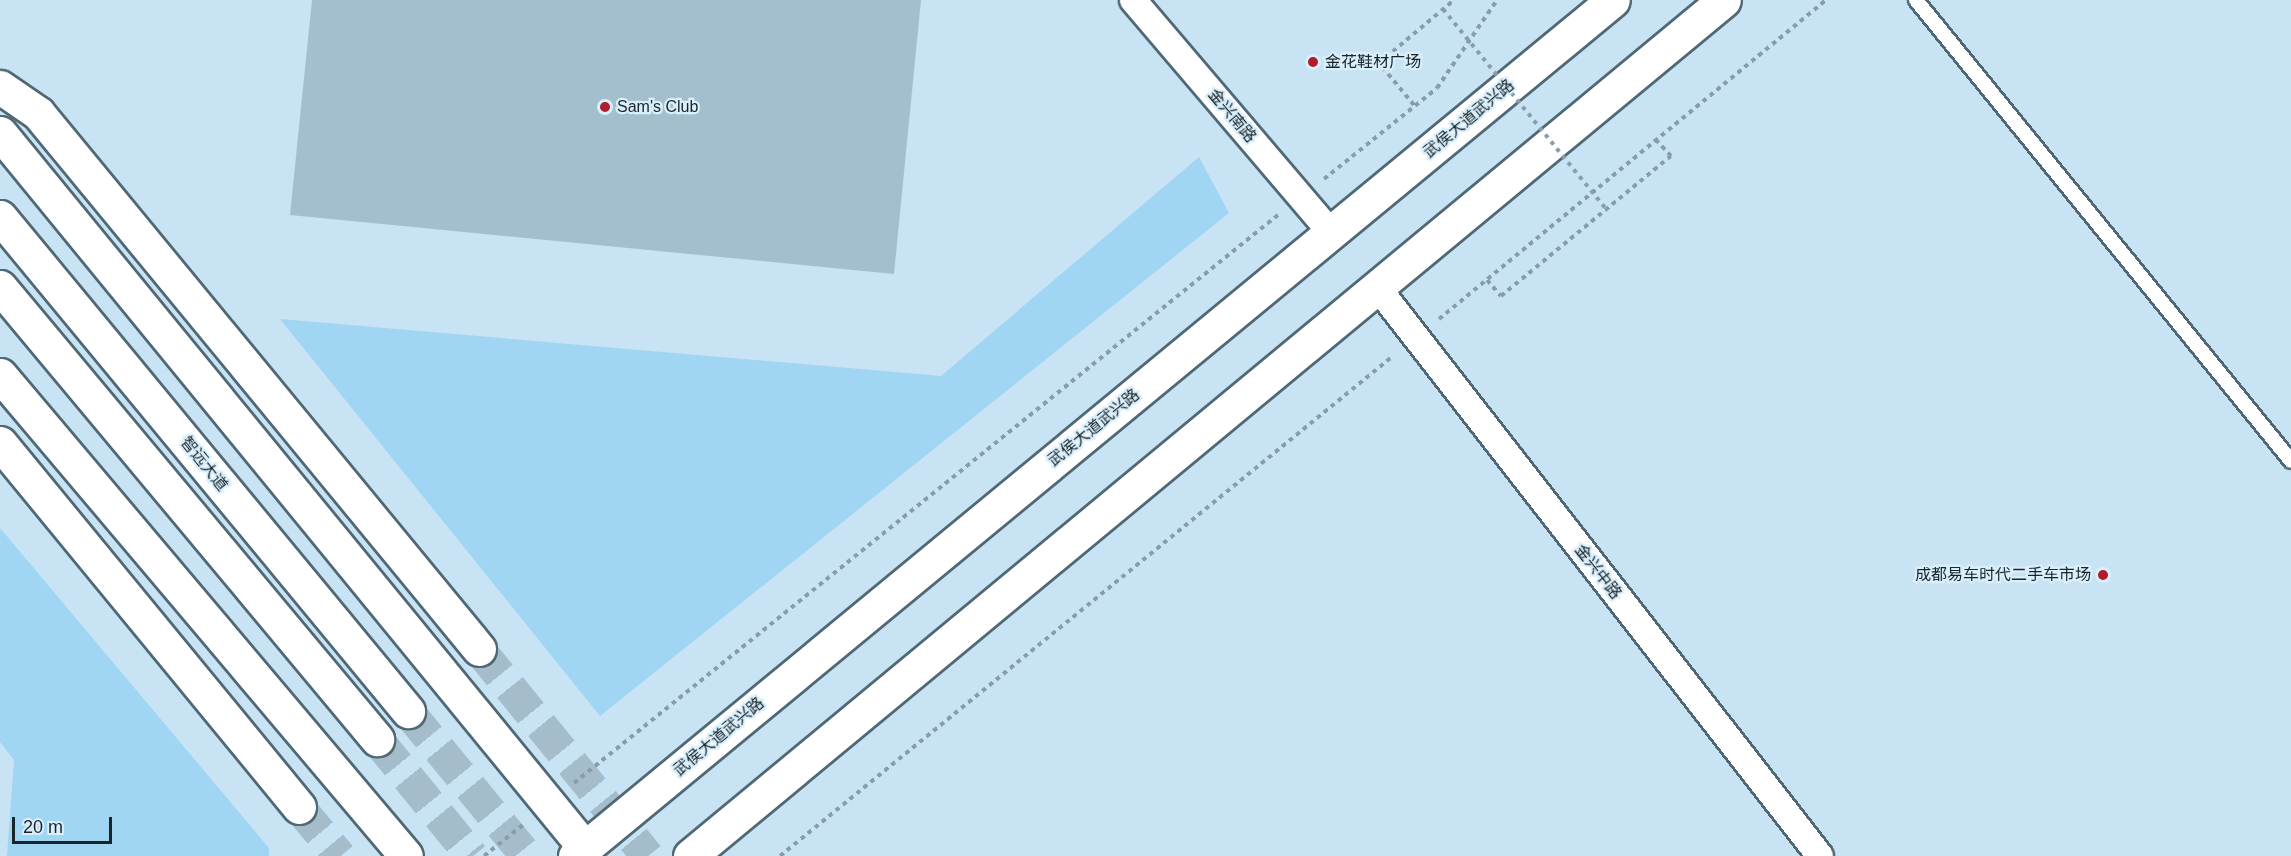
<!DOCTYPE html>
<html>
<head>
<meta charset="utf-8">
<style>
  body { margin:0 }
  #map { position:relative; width:2291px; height:856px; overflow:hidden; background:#c8e3f3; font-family:Arial,"Noto Sans SC",sans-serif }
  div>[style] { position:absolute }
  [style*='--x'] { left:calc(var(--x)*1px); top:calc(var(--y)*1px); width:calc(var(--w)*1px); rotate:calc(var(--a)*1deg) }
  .green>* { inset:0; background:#a0d5f4 }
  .building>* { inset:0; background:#a3becd }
  .secondary-tunnel>* { height:33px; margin-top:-16.5px; transform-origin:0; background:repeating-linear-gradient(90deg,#a5bdcb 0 33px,transparent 0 49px) }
  .path>* { height:4px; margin-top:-2px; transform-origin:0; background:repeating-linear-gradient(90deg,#889da9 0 4.5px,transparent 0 9px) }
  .roads { filter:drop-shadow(2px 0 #506876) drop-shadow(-2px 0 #506876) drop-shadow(0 2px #506876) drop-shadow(0 -2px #506876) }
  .service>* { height:14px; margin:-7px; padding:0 7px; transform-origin:7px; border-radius:7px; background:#fff }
  .minor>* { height:26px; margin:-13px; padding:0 13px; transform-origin:13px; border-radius:13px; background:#fff }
  .secondary>* { height:33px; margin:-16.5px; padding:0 16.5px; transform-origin:16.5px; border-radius:16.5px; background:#fff }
  .primary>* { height:33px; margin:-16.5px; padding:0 16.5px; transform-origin:16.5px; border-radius:16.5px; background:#fff }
  .path-bridge>* { height:4px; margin-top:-2px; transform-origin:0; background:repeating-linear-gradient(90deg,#889da9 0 4.5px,transparent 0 9px) }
  .dots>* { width:16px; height:16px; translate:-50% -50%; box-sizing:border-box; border:3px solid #daeffc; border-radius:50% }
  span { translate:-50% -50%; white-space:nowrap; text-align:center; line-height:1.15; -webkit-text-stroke:4.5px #daeffc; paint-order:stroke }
  .poi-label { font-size:16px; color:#1a252a }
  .left { translate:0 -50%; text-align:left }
  .right { translate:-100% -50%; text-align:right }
  .street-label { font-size:16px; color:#1a252a }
  .scale { position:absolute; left:12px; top:817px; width:100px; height:27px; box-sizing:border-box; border:3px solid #1a252a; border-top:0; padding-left:8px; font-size:18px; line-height:21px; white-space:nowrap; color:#1a252a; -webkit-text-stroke:4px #daeffc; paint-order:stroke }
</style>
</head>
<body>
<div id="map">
  <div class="green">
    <i style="clip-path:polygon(1199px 157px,1229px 213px,600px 716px,280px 319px,941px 376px)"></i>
    <i style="clip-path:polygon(0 528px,269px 848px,269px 856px,7px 856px,14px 760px,0 742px)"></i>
  </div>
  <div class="building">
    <i style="clip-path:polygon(312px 0,921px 0,894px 274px,290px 215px)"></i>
  </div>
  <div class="secondary-tunnel">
    <i style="--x:479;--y:649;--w:267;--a:50.8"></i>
    <i style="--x:408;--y:711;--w:188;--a:50.6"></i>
    <i style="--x:377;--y:739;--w:151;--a:50.9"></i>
    <i style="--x:299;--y:807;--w:64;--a:50.1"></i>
  </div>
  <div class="path">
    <i style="--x:1414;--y:105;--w:55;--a:-129.8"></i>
    <i style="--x:1379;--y:63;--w:98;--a:-40"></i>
    <i style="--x:1324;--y:179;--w:145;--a:-38.8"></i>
    <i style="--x:1437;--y:88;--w:107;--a:-55.7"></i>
    <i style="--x:1487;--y:280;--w:21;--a:49"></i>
    <i style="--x:1501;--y:296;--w:220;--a:-39.5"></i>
    <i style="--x:1671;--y:156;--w:22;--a:-133"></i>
    <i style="--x:1439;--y:319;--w:502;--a:-39.5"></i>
    <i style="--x:574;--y:783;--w:905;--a:-38.9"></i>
    <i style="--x:484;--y:856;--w:51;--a:-38.7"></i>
    <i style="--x:780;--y:856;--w:791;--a:-39.2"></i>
  </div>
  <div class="roads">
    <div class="service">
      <i style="--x:1916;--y:0;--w:594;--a:50.87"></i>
    </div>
    <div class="minor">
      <i style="--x:1133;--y:0;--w:306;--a:49.6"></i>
      <i style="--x:1377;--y:287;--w:721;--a:52.1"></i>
    </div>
    <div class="secondary">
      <i style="--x:0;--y:87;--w:46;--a:34.4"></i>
      <i style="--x:38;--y:113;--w:694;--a:50.55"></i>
      <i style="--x:0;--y:133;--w:924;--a:50.71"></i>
      <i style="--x:0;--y:217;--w:641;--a:50.45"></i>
      <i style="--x:0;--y:287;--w:589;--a:50.17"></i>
      <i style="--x:0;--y:375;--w:629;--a:49.83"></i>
      <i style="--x:0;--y:443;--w:471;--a:50.6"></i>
    </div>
    <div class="primary">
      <i style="--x:575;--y:856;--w:1345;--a:-39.51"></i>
      <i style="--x:690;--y:856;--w:1342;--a:-39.62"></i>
    </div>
  </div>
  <div class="path-bridge">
    <i style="--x:1443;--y:9;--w:258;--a:50.8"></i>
  </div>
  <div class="dots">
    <i style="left:1313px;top:62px;background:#b01d29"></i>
    <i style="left:605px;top:107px;background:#b01d29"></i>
    <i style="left:2103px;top:575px;background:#b01d29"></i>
  </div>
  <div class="poi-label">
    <span class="left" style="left:1325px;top:62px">金花鞋材广场</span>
    <span class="left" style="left:617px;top:107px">Sam's Club</span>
    <span class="right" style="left:2091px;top:575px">成都易车时代二手车市场</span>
  </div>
  <div class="street-label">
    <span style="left:1232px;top:116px;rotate:50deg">金兴南路</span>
    <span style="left:1469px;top:119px;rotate:-40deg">武侯大道武兴路</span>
    <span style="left:1094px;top:428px;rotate:-39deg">武侯大道武兴路</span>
    <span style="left:204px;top:464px;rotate:51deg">智远大道</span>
    <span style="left:1598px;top:572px;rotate:52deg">金兴中路</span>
    <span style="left:719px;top:737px;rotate:-40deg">武侯大道武兴路</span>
  </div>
  <div class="scale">20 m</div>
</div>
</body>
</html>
